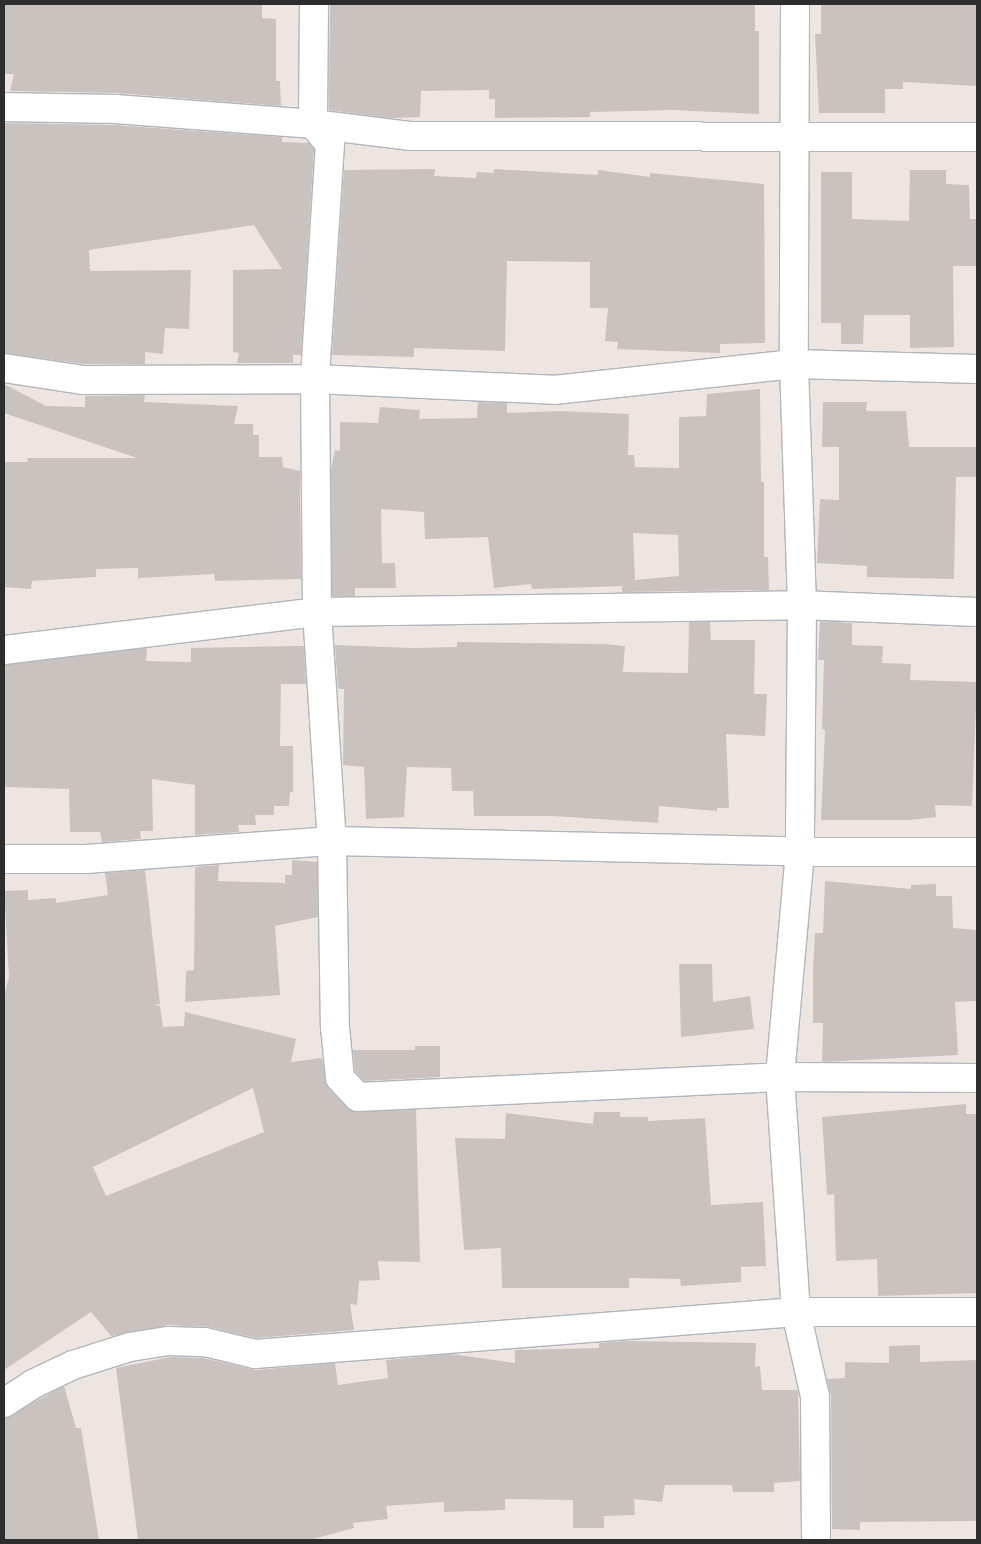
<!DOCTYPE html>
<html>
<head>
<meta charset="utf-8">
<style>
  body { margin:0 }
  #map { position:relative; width:981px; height:1544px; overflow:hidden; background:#efe5e0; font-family:Montserrat,sans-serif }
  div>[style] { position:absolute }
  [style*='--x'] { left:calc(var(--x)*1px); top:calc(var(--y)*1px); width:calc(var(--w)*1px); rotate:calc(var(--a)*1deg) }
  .building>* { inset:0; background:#cac2bf }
  .roads { filter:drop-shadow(1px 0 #b0b5bd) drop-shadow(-1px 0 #b0b5bd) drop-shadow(0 1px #b0b5bd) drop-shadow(0 -1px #b0b5bd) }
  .minor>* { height:28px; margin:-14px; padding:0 14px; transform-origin:14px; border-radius:14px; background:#fff }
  span { translate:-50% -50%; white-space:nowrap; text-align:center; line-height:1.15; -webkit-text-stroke:5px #fff; paint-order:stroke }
  .frame { position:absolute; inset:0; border:5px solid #2d2d2d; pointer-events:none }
</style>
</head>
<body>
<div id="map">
  <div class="building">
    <i style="clip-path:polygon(4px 4px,262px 4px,262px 18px,276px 19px,276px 81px,280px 81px,281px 106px,116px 93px,10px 91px,14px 74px,4px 74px)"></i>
    <i style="clip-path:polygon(330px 4px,755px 4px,755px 31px,759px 31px,759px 114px,672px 110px,590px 112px,590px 117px,495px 118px,495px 99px,489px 99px,489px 90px,421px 91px,420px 117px,389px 118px,329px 110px)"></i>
    <i style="clip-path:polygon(821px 4px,977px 4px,977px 86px,903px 82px,903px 89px,885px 89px,885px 113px,819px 113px,815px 34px,821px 34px)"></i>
    <i style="clip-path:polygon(4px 123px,114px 125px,282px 137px,282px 142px,309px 143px,314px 149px,301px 355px,293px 355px,293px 363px,237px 363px,239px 353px,233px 352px,233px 270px,282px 269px,254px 225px,89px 250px,90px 271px,191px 270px,189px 329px,165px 328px,163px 354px,145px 352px,145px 364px,83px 364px,4px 353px)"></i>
    <i style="clip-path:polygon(435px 169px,434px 176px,476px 178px,477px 172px,494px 173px,494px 169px,598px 175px,598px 170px,650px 177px,650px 173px,764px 184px,765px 343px,720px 344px,720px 353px,617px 349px,618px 342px,605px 341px,608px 308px,590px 308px,590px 262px,507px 261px,505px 351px,414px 348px,414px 357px,332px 355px,344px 170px)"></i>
    <i style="clip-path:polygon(910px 170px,946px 170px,946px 184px,969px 185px,970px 219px,977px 219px,977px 266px,953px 266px,954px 347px,910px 348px,910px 315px,864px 315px,863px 344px,841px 344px,841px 323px,821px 323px,821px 172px,852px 172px,852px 219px,909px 221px)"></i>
    <i style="clip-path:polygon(4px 384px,46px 406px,85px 407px,85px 396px,145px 395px,144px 402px,238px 406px,234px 424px,253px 424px,253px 435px,259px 435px,259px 457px,282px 457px,283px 467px,300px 471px,301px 579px,215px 581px,214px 574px,138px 578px,138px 568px,96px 569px,96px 577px,32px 581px,31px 589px,4px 587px,4px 462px,28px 462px,27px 458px,137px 458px,4px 413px)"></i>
    <i style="clip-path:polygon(evenodd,760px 389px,761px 482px,764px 482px,764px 557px,768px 557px,769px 590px,622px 592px,622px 586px,532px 589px,531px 584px,494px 588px,488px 537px,425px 539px,424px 512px,381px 509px,382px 563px,395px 563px,396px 588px,355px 588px,355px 596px,332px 596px,331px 469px,335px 450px,340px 451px,340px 422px,378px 423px,380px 407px,420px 410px,419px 419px,477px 418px,478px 402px,507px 403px,507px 413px,561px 411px,629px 414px,628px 455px,634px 455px,635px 467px,679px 468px,679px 417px,706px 416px,707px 394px,760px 389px,633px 533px,678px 535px,679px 576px,635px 580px,633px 533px)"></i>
    <i style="clip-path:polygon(823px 402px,867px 402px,866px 411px,906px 411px,909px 447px,977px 447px,977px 477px,956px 477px,954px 579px,867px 577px,867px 566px,817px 563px,820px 499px,839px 500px,839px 447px,822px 447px)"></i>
    <i style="clip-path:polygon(820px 621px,852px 623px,852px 645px,883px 646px,882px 663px,911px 664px,910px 680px,977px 682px,972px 806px,935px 805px,936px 817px,910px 820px,821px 820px,825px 730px,822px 729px,824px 660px,818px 660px)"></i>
    <i style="clip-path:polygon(689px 622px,710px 622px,711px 640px,755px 640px,754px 694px,767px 694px,765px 736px,726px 734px,729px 808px,717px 808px,717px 811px,659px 806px,658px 823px,553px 816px,474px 816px,473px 791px,452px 791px,451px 768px,407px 767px,404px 817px,366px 819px,364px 767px,343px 765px,344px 689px,338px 689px,335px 645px,413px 648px,457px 647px,457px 642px,604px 644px,625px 646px,623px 672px,688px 673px)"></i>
    <i style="clip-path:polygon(296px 646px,304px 646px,306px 684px,281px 684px,280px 746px,293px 746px,293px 792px,290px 792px,289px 806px,274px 806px,274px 815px,255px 815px,256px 825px,238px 825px,239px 832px,195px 835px,195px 785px,152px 779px,153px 831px,140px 831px,141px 839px,102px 842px,100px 832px,70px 832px,69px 789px,4px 787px,4px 665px,147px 648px,146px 661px,191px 662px,191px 648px)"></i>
    <i style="clip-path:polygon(292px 860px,317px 862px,318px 917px,275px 926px,280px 995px,185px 1002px,186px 971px,194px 970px,195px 867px,219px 865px,218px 881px,285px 883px,285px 875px,292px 875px)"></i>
    <i style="clip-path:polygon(evenodd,145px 870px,160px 1004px,155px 1005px,160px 1006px,163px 1027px,184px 1026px,185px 1012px,296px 1039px,291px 1062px,322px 1058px,328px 1088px,352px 1111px,416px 1110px,420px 1262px,378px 1261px,380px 1280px,359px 1281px,357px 1305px,350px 1304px,354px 1330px,256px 1338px,208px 1327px,169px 1325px,111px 1336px,91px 1312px,4px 1370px,4px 997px,9px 977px,4px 891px,28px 890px,28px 900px,56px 898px,56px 903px,108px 895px,105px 873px,145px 870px,253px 1088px,264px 1132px,106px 1196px,93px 1167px,253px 1088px)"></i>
    <i style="clip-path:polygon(825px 881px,911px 889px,911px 885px,936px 884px,936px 896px,952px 896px,953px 928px,977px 930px,977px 1001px,955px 1002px,958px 1055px,822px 1062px,823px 1023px,813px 1023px,813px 971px,815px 933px,823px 933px)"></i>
    <i style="clip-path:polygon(679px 964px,712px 964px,713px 1002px,750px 996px,754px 1029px,681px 1037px)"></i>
    <i style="clip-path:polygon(415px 1046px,440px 1046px,440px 1077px,364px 1081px,355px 1071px,353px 1050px,415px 1050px)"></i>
    <i style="clip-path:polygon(966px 1104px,966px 1114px,977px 1114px,977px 1293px,878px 1296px,877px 1259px,836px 1261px,834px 1194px,827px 1195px,822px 1117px)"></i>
    <i style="clip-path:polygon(594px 1112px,620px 1112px,620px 1117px,648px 1117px,648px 1121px,705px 1118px,711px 1205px,763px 1202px,766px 1266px,741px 1267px,741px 1282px,681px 1286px,680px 1279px,629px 1278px,629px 1288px,502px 1288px,501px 1248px,464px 1250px,455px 1138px,505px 1139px,506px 1113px,593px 1124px)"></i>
    <i style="clip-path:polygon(628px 1341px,756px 1343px,755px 1367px,760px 1366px,762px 1390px,798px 1390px,800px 1481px,774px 1483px,774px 1492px,733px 1492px,732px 1485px,665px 1485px,662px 1502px,634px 1499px,635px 1515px,604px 1516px,604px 1528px,573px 1528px,573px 1500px,505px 1499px,505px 1510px,444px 1512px,444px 1502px,386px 1506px,388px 1519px,353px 1523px,354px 1528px,309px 1540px,138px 1540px,116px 1368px,170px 1357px,203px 1358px,256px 1370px,335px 1363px,338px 1385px,388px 1378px,386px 1360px,451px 1354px,515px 1363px,515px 1350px,599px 1348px,599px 1343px)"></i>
    <i style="clip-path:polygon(920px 1345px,920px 1362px,977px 1360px,977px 1521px,860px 1522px,860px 1530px,832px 1529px,831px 1396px,827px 1379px,845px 1378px,845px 1362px,889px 1363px,889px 1346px)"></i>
    <i style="clip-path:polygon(64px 1386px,76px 1428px,81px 1428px,99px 1540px,4px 1540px,4px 1418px)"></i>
  </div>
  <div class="roads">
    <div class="minor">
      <i style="--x:314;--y:4;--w:120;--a:90.5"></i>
      <i style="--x:313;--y:124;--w:26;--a:50"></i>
      <i style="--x:330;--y:144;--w:235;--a:93.7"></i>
      <i style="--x:315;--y:379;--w:233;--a:89.5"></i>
      <i style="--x:317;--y:612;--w:229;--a:86.3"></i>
      <i style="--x:332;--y:841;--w:186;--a:89.1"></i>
      <i style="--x:335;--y:1027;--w:51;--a:84.4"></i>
      <i style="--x:340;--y:1078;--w:26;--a:47"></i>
      <i style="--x:358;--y:1097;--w:422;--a:-2.7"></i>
      <i style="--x:780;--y:1077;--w:197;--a:0.3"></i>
      <i style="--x:795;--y:4;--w:360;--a:90.2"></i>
      <i style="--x:794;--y:364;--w:241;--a:88.1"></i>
      <i style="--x:802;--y:605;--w:247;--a:90.5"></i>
      <i style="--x:800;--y:852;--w:226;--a:95.1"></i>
      <i style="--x:780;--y:1077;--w:236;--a:86.1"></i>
      <i style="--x:796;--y:1312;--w:86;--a:77.3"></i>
      <i style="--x:815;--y:1396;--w:144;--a:89.6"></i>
      <i style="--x:4;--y:107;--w:111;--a:1"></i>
      <i style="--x:115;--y:109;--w:199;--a:4.3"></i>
      <i style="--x:313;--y:124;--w:99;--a:7"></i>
      <i style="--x:411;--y:136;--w:566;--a:0.1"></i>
      <i style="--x:4;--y:368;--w:79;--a:8.7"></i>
      <i style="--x:82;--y:380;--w:233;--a:-0.2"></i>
      <i style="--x:315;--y:379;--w:239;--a:2.6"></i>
      <i style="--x:554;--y:390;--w:241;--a:-6.2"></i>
      <i style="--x:794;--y:364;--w:183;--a:1.6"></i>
      <i style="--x:4;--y:650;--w:315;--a:-6.9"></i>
      <i style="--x:317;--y:612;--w:485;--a:-0.8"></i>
      <i style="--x:802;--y:605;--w:175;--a:2.3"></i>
      <i style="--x:4;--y:859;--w:82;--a:0"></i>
      <i style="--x:86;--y:859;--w:247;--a:-4.2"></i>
      <i style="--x:332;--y:841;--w:468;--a:1.3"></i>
      <i style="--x:800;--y:852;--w:177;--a:0"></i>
      <i style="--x:4;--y:1403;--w:35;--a:-33"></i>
      <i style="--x:33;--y:1384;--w:44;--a:-25.4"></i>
      <i style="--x:73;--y:1365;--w:60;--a:-17.5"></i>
      <i style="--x:130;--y:1347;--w:39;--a:-9"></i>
      <i style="--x:169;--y:1341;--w:36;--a:2"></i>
      <i style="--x:205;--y:1342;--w:51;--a:13.5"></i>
      <i style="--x:255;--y:1354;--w:543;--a:-4.44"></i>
      <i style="--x:796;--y:1312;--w:181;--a:0"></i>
    </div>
  </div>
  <div class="frame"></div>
</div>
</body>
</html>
